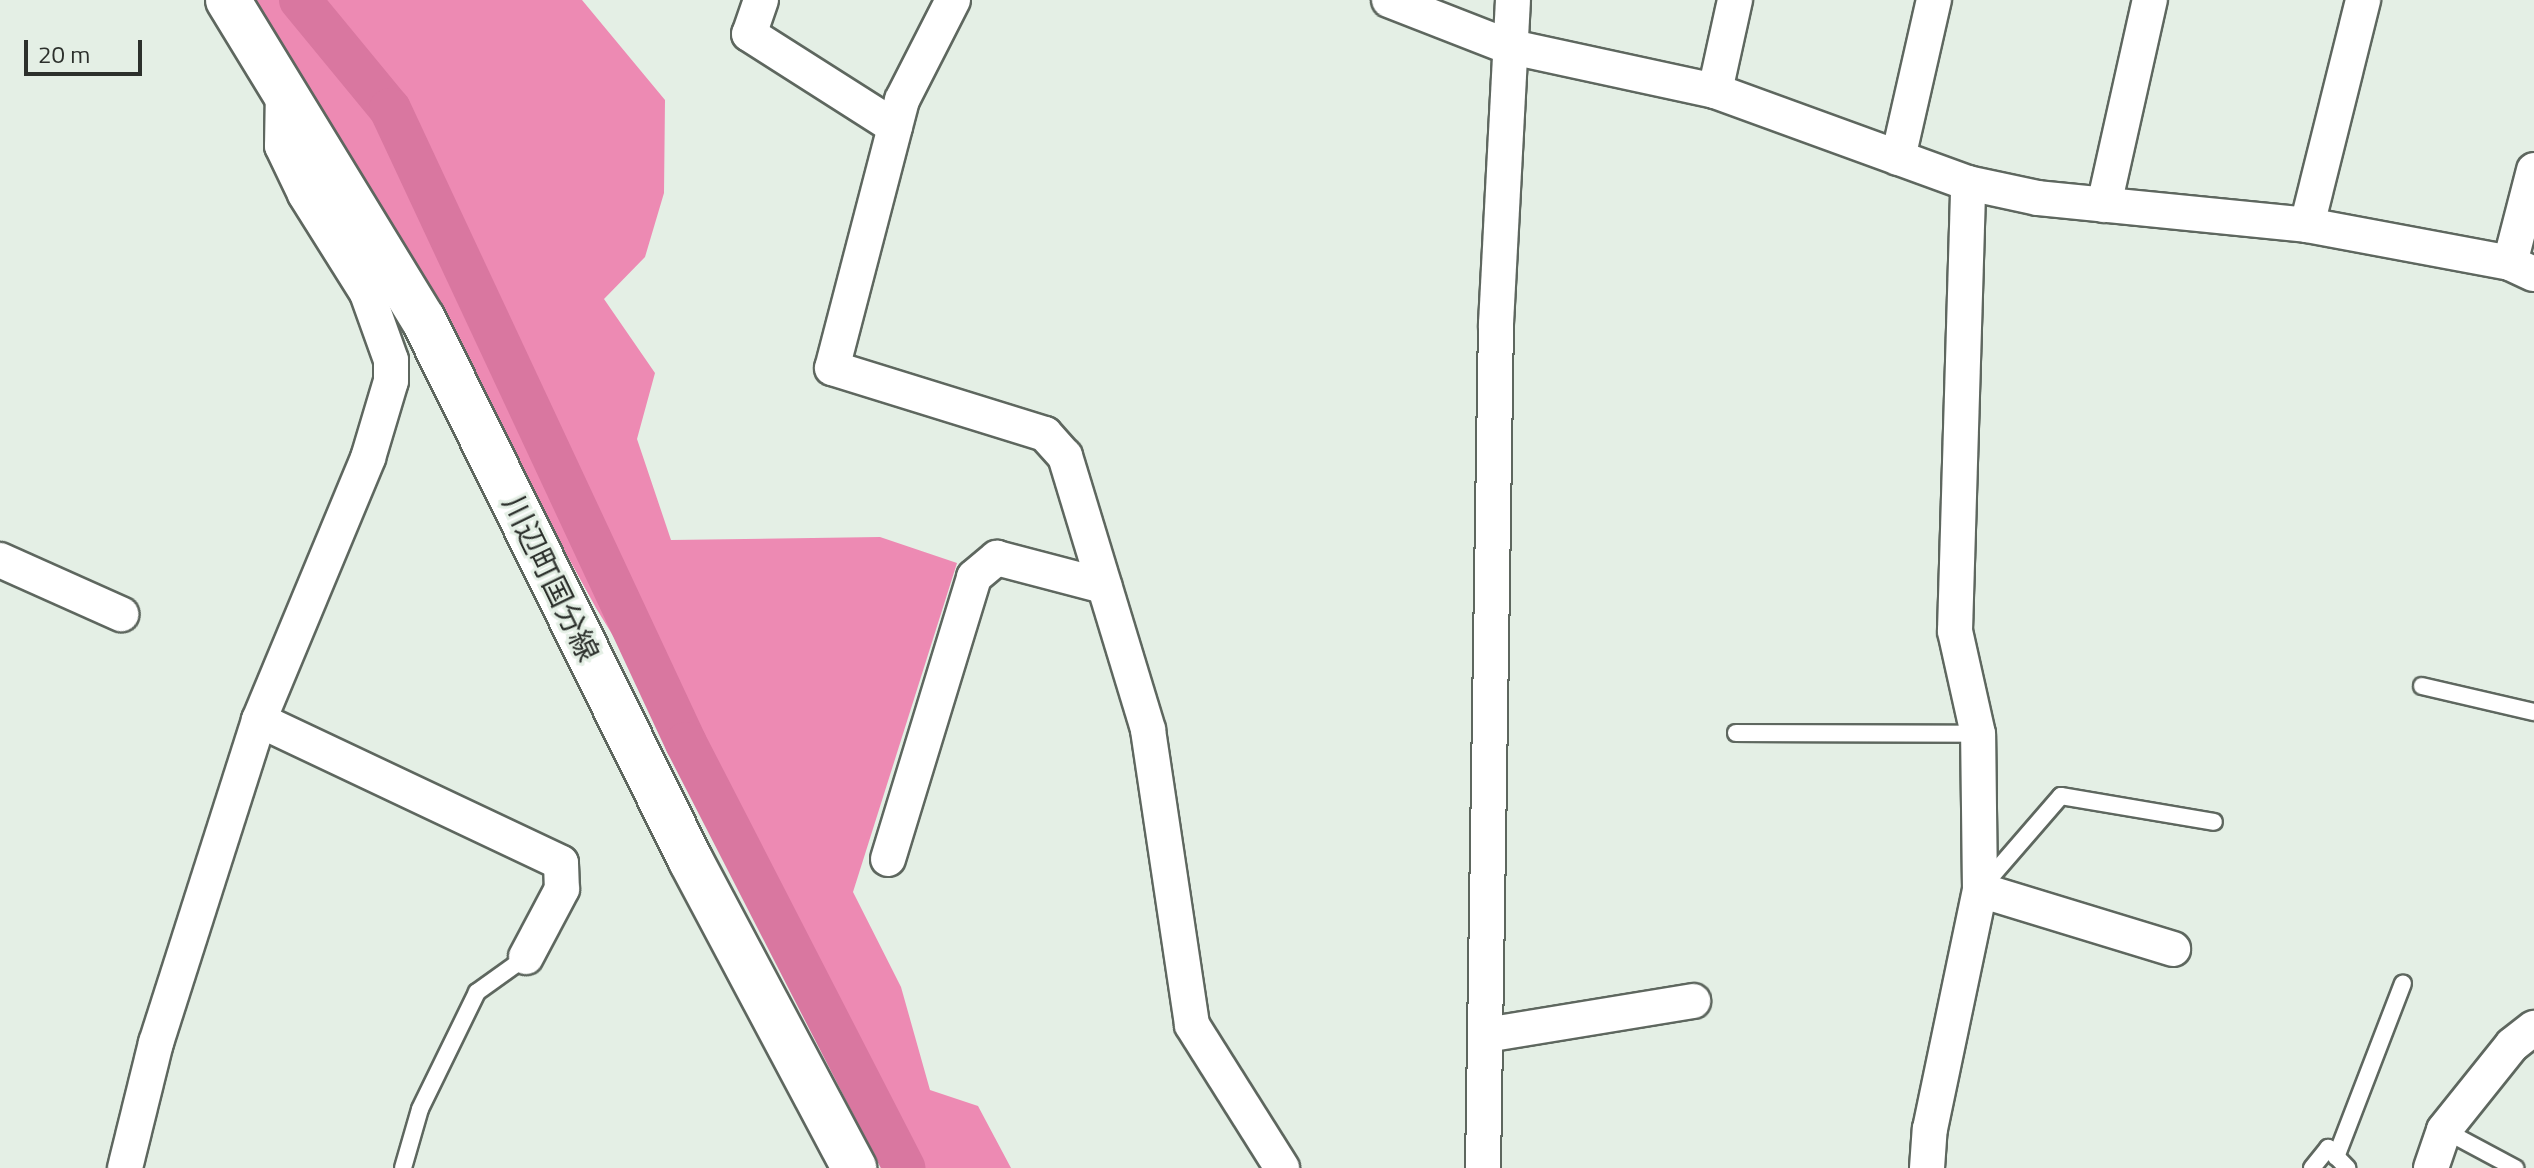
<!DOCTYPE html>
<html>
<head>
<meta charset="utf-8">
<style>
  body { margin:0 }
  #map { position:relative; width:2534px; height:1168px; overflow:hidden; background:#e4efe5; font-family:"Titillium Web","Noto Sans JP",sans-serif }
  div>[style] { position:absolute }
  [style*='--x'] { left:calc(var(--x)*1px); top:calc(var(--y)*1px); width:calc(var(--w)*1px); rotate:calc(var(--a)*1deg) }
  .forest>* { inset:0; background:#ed8ab3 }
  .canal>* { height:42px; margin:-21px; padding:0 21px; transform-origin:21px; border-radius:21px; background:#d977a0 }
  .roads { filter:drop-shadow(2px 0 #5e675f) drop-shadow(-2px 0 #5e675f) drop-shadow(0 2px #5e675f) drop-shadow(0 -2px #5e675f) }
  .lane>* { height:16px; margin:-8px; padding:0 8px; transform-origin:8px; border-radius:8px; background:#fff }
  .street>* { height:34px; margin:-17px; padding:0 17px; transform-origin:17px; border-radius:17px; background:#fff }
  .secondary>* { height:44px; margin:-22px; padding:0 22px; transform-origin:22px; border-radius:22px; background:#fff }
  span { translate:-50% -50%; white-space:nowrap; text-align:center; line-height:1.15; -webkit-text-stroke:6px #e4efe5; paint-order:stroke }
  .street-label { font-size:30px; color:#2c302c }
  .scale { position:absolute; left:24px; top:40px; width:118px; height:36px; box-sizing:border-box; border:4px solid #2c302c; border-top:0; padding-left:10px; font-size:24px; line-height:28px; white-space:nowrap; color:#2c302c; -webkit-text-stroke:6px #e4efe5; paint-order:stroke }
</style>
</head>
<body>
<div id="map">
  <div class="forest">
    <i style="clip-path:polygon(228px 0,582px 0,665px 100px,664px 193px,645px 257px,604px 299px,655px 373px,637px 439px,671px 540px,880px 537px,957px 563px,853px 892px,901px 987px,930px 1090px,978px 1106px,1011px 1168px,925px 1168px,773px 896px,596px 608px,395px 242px)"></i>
  </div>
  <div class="canal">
    <i style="--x:300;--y:0;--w:141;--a:50.5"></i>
    <i style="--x:390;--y:109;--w:700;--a:64.97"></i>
    <i style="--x:686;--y:743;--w:478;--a:62.8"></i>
  </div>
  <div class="roads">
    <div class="lane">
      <i style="--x:2422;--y:686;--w:115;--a:13.1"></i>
      <i style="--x:1736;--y:733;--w:242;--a:0.2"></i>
      <i style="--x:1983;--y:886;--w:119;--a:-49.1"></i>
      <i style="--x:2061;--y:796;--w:155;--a:9.6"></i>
      <i style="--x:2444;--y:1130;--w:81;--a:28.2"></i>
      <i style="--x:2336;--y:1157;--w:186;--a:-68.9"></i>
      <i style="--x:403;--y:1168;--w:61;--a:-73.9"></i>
      <i style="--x:420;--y:1109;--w:130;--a:-64"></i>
      <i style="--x:477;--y:992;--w:60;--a:-35.5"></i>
      <i style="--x:2312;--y:1168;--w:26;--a:-51"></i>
      <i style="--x:2328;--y:1148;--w:28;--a:46"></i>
    </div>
    <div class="street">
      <i style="--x:761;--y:0;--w:36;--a:109"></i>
      <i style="--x:749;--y:34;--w:173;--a:32.5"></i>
      <i style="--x:953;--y:0;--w:112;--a:117"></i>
      <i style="--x:902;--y:100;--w:277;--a:104.6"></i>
      <i style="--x:832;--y:368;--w:223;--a:17.2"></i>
      <i style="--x:1045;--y:434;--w:30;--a:48"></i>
      <i style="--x:1065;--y:456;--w:286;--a:73.1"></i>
      <i style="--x:1148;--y:730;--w:298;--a:81.5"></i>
      <i style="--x:1192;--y:1025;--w:169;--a:57.8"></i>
      <i style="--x:1389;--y:0;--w:127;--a:21.3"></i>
      <i style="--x:1507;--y:46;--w:213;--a:12.2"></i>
      <i style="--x:1715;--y:91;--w:269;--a:20"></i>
      <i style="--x:1968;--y:183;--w:72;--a:12.1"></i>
      <i style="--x:2038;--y:198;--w:270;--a:5.7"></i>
      <i style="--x:2307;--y:225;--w:207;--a:10.6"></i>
      <i style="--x:2510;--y:263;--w:26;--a:25"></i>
      <i style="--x:1715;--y:91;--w:93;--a:-77.6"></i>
      <i style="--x:1898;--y:158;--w:162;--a:-77.2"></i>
      <i style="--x:2104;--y:205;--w:210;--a:-77.4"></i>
      <i style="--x:2307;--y:225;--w:232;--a:-76"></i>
      <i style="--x:2510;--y:263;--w:96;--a:-75.5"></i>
      <i style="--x:0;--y:560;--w:133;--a:24.1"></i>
      <i style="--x:259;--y:720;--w:334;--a:25.3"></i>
      <i style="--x:561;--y:863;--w:26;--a:88"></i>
      <i style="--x:562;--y:889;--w:77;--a:117.9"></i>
      <i style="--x:888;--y:859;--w:295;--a:-73"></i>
      <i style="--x:974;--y:577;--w:30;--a:-40"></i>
      <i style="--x:997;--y:558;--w:111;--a:14.7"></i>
      <i style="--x:1980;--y:890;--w:202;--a:17"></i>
      <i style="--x:1486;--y:1035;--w:210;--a:-9.3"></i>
      <i style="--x:125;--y:1168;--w:129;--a:-76.1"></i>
      <i style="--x:156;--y:1043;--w:339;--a:-72.3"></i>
      <i style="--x:259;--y:720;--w:284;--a:-67.4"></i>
      <i style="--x:368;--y:458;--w:80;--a:-73.4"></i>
      <i style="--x:391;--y:381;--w:21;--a:-90"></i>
      <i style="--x:391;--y:360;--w:71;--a:-109.7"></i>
      <i style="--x:367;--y:293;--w:117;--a:-122.1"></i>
      <i style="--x:305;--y:194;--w:53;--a:-115.6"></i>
      <i style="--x:282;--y:146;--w:59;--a:-89"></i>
      <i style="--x:1483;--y:1168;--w:844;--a:-89.12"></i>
      <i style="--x:1496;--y:324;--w:324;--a:-87"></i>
      <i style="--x:1927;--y:1168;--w:39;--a:-86"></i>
      <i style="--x:1930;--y:1129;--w:244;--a:-78.2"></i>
      <i style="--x:1980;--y:890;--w:156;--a:-90.7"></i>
      <i style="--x:1978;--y:734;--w:106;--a:-102.6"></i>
      <i style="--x:1955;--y:631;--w:448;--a:-88.3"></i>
      <i style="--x:2431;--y:1168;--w:40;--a:-71.1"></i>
      <i style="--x:2444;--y:1130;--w:109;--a:-51.3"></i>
      <i style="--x:2512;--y:1045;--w:28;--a:-38"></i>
    </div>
    <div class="secondary">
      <i style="--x:228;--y:0;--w:374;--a:58.6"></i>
      <i style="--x:423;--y:319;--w:605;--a:63.69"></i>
      <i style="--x:691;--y:861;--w:348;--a:62"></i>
    </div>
  </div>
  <div class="street-label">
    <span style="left:551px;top:578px;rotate:64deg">川辺町国分線</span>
  </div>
  <div class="scale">20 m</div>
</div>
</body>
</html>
